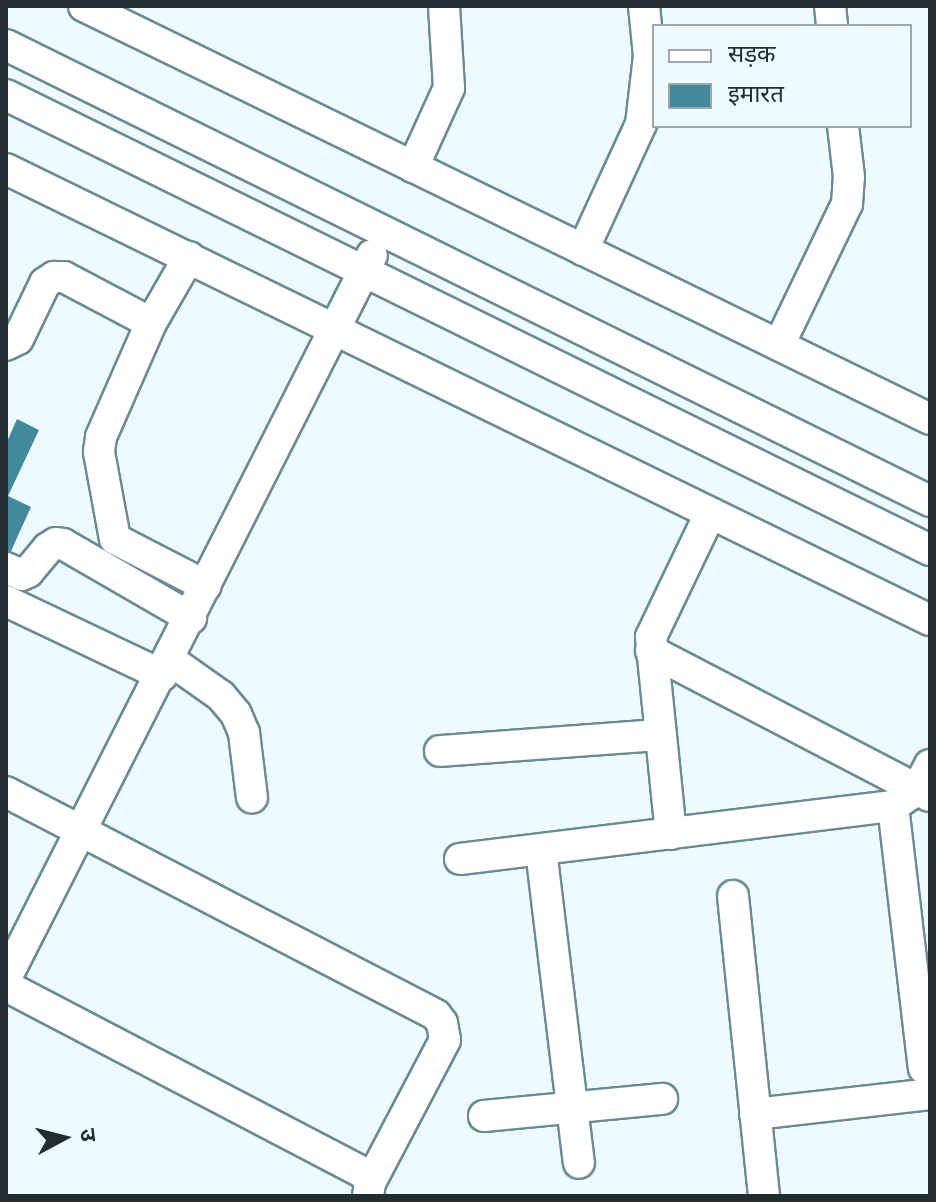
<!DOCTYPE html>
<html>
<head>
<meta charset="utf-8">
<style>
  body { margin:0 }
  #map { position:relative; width:936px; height:1202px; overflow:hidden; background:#edfafe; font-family:"DejaVu Sans","Noto Sans Devanagari",sans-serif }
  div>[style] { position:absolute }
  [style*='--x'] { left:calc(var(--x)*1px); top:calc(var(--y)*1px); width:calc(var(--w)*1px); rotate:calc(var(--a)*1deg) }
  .building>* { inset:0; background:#41899b }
  .roads { filter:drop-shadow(2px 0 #6c8a93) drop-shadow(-2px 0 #6c8a93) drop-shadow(0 2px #6c8a93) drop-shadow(0 -2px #6c8a93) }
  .minor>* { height:30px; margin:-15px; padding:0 15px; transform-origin:15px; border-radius:15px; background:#fff }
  span { translate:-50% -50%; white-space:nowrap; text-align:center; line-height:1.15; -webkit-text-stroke:8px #edfafe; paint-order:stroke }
  .frame { position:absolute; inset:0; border:8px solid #212d31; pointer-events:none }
  .legend { position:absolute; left:652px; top:24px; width:260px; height:104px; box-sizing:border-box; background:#edfafe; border:2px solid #9ba8ac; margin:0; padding:10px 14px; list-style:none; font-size:24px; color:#212d31 }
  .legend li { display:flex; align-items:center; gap:16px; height:40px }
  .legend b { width:40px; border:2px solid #9ba8ac }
  .north { position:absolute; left:24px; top:1098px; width:80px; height:80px; -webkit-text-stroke:6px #edfafe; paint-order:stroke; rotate:83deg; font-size:22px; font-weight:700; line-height:32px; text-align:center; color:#212d31 }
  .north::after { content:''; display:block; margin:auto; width:28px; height:36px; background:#212d31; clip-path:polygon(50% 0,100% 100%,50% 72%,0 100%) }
</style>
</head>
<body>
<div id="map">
  <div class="building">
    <i style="clip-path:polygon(17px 419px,39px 430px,8px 496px,31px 507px,6px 562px,6px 444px)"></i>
  </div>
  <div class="roads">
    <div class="minor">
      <i style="--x:84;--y:6;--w:941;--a:26.02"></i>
      <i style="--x:830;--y:6;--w:20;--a:84"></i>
      <i style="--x:6;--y:45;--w:1030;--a:26.27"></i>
      <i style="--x:6;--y:95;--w:1030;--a:26.22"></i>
      <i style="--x:413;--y:167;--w:87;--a:-65.5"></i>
      <i style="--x:449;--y:88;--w:82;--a:-93.5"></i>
      <i style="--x:6;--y:169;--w:1028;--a:26.02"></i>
      <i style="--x:583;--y:250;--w:139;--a:-65.3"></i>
      <i style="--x:641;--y:124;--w:68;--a:-83.3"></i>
      <i style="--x:649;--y:56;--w:50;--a:-95.7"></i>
      <i style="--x:189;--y:257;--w:76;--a:119.9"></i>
      <i style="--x:151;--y:323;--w:124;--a:113.7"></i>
      <i style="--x:101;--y:437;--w:15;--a:98"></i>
      <i style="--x:99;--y:452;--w:88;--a:79.6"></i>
      <i style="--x:115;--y:539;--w:102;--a:27.3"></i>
      <i style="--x:6;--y:345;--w:13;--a:-27"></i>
      <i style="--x:18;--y:339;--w:62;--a:-64.3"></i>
      <i style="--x:45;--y:283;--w:11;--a:-34"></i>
      <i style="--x:54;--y:277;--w:10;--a:0"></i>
      <i style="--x:64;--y:277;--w:98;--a:27.9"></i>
      <i style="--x:779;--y:345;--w:157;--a:-64.3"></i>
      <i style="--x:847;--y:204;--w:27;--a:-86"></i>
      <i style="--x:849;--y:177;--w:51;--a:-96.7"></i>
      <i style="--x:6;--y:568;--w:17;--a:24"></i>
      <i style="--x:22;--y:575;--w:7;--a:-27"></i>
      <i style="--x:28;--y:572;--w:31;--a:-50"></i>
      <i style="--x:48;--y:548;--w:9;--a:-32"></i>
      <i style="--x:56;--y:543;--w:7;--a:8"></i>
      <i style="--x:63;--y:544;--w:148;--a:30"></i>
      <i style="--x:6;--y:601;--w:173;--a:25.4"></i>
      <i style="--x:651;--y:651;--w:314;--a:27.5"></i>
      <i style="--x:170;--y:660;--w:62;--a:35.2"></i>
      <i style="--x:221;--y:696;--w:23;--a:50"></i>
      <i style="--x:236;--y:714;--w:21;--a:67"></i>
      <i style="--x:244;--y:733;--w:65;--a:83"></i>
      <i style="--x:440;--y:751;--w:221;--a:-4.2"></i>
      <i style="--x:6;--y:792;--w:484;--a:27.4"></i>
      <i style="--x:436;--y:1015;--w:10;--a:53"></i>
      <i style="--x:442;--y:1023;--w:17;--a:80"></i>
      <i style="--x:445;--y:1040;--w:161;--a:117.7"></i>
      <i style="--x:893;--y:806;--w:264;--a:83.3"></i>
      <i style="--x:671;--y:834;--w:198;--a:-95.8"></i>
      <i style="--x:651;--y:637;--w:136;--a:-64.4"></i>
      <i style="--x:541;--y:850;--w:315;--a:83.1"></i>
      <i style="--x:460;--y:859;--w:436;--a:-7"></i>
      <i style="--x:893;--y:806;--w:29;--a:-34"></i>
      <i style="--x:917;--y:790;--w:28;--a:-63"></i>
      <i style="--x:733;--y:896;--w:302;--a:84.1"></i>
      <i style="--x:6;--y:978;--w:810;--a:-63.15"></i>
      <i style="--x:6;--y:986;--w:405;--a:27.6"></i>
      <i style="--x:365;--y:1174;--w:10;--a:61"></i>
      <i style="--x:370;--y:1183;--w:13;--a:99"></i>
      <i style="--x:755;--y:1114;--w:176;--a:-6.5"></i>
      <i style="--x:484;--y:1116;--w:179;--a:-5.5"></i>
    </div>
  </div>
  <div class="frame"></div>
  <ul class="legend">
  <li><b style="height:10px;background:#fff"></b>सड़क</li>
  <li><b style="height:22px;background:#41899b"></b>इमारत</li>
  </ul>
  <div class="north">उ</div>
</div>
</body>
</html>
